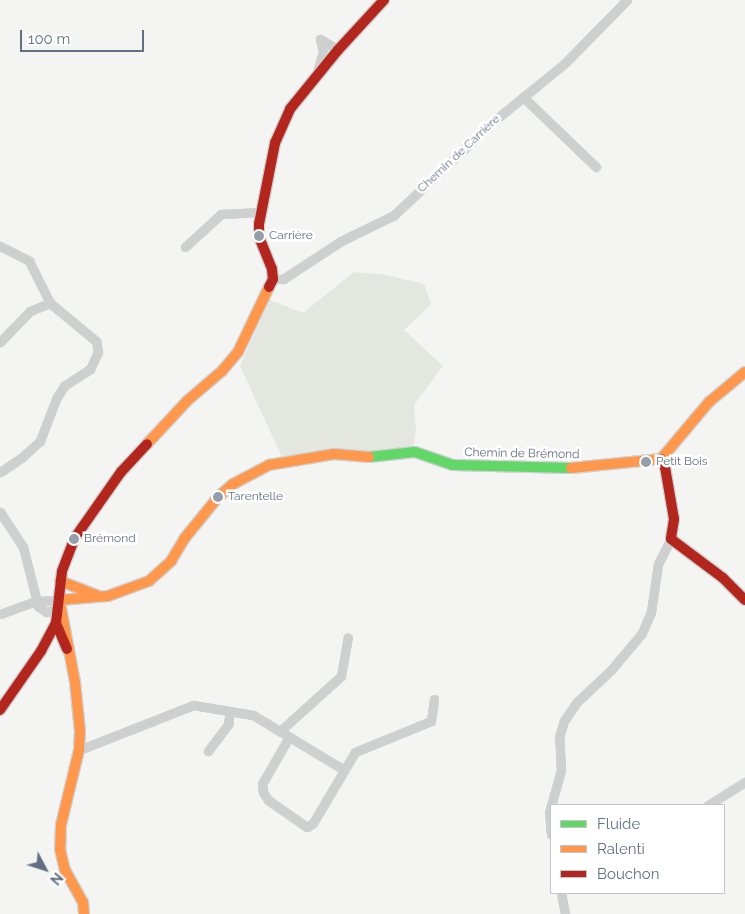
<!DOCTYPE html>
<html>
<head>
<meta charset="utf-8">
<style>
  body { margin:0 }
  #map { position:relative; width:745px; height:914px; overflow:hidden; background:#f4f4f2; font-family:Raleway,sans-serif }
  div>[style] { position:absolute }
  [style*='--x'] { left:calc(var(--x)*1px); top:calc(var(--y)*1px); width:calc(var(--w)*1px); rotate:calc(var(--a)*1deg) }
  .green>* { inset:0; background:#e3e7e0 }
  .roads { filter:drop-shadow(1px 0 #cfd1d2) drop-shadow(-1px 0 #cfd1d2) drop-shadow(0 1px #cfd1d2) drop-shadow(0 -1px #cfd1d2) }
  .street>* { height:7px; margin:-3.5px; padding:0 3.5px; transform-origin:3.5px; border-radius:3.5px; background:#cecfcf }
  .fast>* { height:10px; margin:-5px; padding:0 5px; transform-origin:5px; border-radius:5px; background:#63d668 }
  .slow>* { height:10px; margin:-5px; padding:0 5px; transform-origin:5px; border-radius:5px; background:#ff974d }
  .jam>* { height:10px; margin:-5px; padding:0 5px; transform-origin:5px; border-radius:5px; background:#b3261e }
  .dots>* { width:14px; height:14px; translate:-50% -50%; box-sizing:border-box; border:2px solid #fff; border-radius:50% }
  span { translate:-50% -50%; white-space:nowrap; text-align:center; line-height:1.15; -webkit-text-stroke:5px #fff; paint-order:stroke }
  .street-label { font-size:12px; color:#637084 }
  .poi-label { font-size:12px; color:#637084 }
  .left { translate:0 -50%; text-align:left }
  .legend { position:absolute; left:550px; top:804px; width:175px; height:90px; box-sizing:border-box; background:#fff; border:1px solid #c1c6ce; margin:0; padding:6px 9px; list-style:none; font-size:15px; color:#637084 }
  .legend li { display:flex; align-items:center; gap:10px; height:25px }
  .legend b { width:25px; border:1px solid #c1c6ce }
  .north { position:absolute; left:20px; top:844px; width:50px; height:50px; -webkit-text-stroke:4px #fff; paint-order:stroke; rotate:130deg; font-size:14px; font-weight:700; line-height:20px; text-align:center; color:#637084 }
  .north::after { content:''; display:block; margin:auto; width:18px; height:22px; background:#637084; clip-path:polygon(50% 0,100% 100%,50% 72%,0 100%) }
  .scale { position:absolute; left:20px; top:30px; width:124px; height:22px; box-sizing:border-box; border:2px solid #637084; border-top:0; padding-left:6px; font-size:15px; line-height:18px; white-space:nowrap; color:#637084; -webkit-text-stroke:4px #fff; paint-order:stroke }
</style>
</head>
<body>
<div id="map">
  <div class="green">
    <i style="clip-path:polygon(354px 272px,387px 275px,424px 284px,431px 304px,404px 330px,443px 366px,414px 405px,416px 430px,413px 450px,283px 459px,240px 366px,270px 300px,303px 313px)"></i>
  </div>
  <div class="roads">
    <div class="street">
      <i style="--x:320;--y:39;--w:21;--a:31"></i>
      <i style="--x:317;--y:72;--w:21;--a:-73"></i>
      <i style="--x:323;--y:52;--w:13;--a:-103"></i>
      <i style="--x:523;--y:97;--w:101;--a:43.8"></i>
      <i style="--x:0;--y:246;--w:33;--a:27"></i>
      <i style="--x:29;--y:261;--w:47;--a:63.4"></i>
      <i style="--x:50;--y:303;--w:60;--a:39.6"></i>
      <i style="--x:96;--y:341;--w:11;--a:80"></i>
      <i style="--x:98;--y:352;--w:19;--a:115"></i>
      <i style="--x:90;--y:369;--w:31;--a:147"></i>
      <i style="--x:64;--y:386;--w:15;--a:122"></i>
      <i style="--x:56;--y:399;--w:45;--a:110.9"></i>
      <i style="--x:40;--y:441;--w:25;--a:138"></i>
      <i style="--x:21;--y:458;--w:25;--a:146"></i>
      <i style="--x:185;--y:247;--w:49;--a:-42.5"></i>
      <i style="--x:221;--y:214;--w:40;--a:-2.9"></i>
      <i style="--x:273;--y:279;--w:10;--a:0"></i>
      <i style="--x:283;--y:279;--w:69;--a:-33.2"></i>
      <i style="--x:341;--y:241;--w:59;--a:-26.1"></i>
      <i style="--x:394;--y:215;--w:139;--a:-43.2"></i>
      <i style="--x:495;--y:120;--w:89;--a:-39.1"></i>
      <i style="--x:564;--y:64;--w:90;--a:-45.5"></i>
      <i style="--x:0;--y:342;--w:43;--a:-45.9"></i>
      <i style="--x:30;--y:311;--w:22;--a:-22"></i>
      <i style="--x:0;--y:512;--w:42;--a:56.7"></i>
      <i style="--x:23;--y:547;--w:61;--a:75.7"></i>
      <i style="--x:38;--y:606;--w:10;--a:37"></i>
      <i style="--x:46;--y:612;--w:15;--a:-16"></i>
      <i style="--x:0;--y:614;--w:38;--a:-20"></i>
      <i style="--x:36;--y:601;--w:23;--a:-2"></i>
      <i style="--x:280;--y:731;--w:82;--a:-42"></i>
      <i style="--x:341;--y:676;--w:39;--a:-80"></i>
      <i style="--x:289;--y:737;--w:54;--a:119.9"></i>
      <i style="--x:262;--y:784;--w:8;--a:83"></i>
      <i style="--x:263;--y:792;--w:9;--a:58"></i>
      <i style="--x:268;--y:800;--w:47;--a:34.7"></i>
      <i style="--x:307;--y:827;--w:7;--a:-34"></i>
      <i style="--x:313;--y:823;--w:82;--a:-59.4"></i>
      <i style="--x:355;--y:752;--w:82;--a:-22.2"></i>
      <i style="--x:431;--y:721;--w:22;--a:-82"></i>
      <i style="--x:79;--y:750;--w:123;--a:-21.5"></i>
      <i style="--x:193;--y:705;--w:61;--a:9.5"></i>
      <i style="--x:253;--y:715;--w:106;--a:31.1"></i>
      <i style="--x:208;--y:751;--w:34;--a:-53"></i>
      <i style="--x:228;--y:724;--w:12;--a:-81"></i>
      <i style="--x:708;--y:805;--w:44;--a:-31.9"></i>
      <i style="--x:551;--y:834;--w:21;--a:-95"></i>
      <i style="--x:549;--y:813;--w:45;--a:-74.4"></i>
      <i style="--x:561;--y:770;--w:33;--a:-93"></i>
      <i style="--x:559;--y:737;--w:17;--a:-73"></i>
      <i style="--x:564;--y:721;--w:23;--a:-56"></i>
      <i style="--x:577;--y:702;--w:47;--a:-43.3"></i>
      <i style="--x:611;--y:670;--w:48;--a:-50"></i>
      <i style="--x:642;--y:633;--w:23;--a:-67"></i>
      <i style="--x:651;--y:612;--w:49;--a:-81.7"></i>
      <i style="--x:658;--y:564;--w:28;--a:-63"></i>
      <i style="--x:561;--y:893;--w:21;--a:79"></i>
    </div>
    <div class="fast">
      <i style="--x:369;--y:457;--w:46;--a:-6.2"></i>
      <i style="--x:415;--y:452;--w:40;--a:18.9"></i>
      <i style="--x:453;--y:465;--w:118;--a:1.5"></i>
    </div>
    <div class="slow">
      <i style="--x:147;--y:444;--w:59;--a:-47.1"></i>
      <i style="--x:187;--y:401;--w:46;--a:-40.6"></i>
      <i style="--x:222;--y:371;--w:25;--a:-50"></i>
      <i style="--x:238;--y:352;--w:72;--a:-64.5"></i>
      <i style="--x:571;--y:468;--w:90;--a:-5.7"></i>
      <i style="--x:661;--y:459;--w:75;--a:-49.9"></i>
      <i style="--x:709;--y:402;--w:47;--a:-39.8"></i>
      <i style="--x:60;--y:581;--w:40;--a:21"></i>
      <i style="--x:59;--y:600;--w:49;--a:-4.7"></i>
      <i style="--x:108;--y:596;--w:44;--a:-20.1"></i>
      <i style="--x:149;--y:581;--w:30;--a:-42"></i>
      <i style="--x:171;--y:561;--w:26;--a:-59"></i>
      <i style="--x:184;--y:539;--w:54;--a:-51"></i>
      <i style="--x:218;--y:497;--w:20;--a:-41"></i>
      <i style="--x:233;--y:484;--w:41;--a:-27.8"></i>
      <i style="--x:269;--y:465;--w:66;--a:-9.6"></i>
      <i style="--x:334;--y:454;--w:35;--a:5"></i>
      <i style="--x:61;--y:608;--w:75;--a:79.3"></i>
      <i style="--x:75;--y:682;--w:49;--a:84.2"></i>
      <i style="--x:80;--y:731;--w:19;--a:93"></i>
      <i style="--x:79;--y:750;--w:77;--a:103.5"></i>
      <i style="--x:61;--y:825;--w:24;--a:92"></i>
      <i style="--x:60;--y:849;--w:22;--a:77"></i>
      <i style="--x:65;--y:870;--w:37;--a:61"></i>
      <i style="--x:83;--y:902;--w:12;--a:85"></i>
    </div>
    <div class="jam">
      <i style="--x:269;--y:287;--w:9;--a:-63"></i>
      <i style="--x:273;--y:279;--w:10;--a:-96"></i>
      <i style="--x:272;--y:269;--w:35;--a:-112"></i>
      <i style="--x:259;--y:236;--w:12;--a:-90"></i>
      <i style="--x:259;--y:224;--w:83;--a:-78.8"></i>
      <i style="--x:275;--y:143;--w:37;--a:-66"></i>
      <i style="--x:290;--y:109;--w:76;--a:-50.9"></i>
      <i style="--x:338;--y:50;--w:68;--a:-47.4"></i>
      <i style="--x:661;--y:459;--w:9;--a:63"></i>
      <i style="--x:665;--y:467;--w:53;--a:80.2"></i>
      <i style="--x:674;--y:519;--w:20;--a:99"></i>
      <i style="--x:671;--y:539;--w:65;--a:36.9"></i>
      <i style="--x:723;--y:578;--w:31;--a:45"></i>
      <i style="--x:67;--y:649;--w:28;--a:-113"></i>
      <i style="--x:56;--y:623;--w:52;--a:-83.4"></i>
      <i style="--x:62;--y:571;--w:34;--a:-69"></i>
      <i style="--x:74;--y:539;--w:82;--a:-55"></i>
      <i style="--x:121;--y:472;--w:38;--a:-47"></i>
      <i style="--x:0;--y:710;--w:72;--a:-55.2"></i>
      <i style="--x:41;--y:651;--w:32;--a:-62"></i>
    </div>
  </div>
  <div class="dots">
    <i style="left:259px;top:236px;background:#969eaa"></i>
    <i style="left:646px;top:462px;background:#969eaa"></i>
    <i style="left:218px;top:497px;background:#969eaa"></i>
    <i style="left:74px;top:539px;background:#969eaa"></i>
  </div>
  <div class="street-label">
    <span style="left:459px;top:154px;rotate:-43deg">Chemin de Carrière</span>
    <span style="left:522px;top:454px;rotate:1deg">Chemin de Brémond</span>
  </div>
  <div class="poi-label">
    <span class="left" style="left:269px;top:236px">Carrière</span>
    <span class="left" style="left:656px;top:462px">Petit Bois</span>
    <span class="left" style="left:228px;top:497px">Tarentelle</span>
    <span class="left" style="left:84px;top:539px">Brémond</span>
  </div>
  <ul class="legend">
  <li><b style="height:6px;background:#63d668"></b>Fluide</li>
  <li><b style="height:6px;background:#ff974d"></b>Ralenti</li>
  <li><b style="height:6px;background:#b3261e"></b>Bouchon</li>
  </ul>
  <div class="north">N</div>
  <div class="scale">100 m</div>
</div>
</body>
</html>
